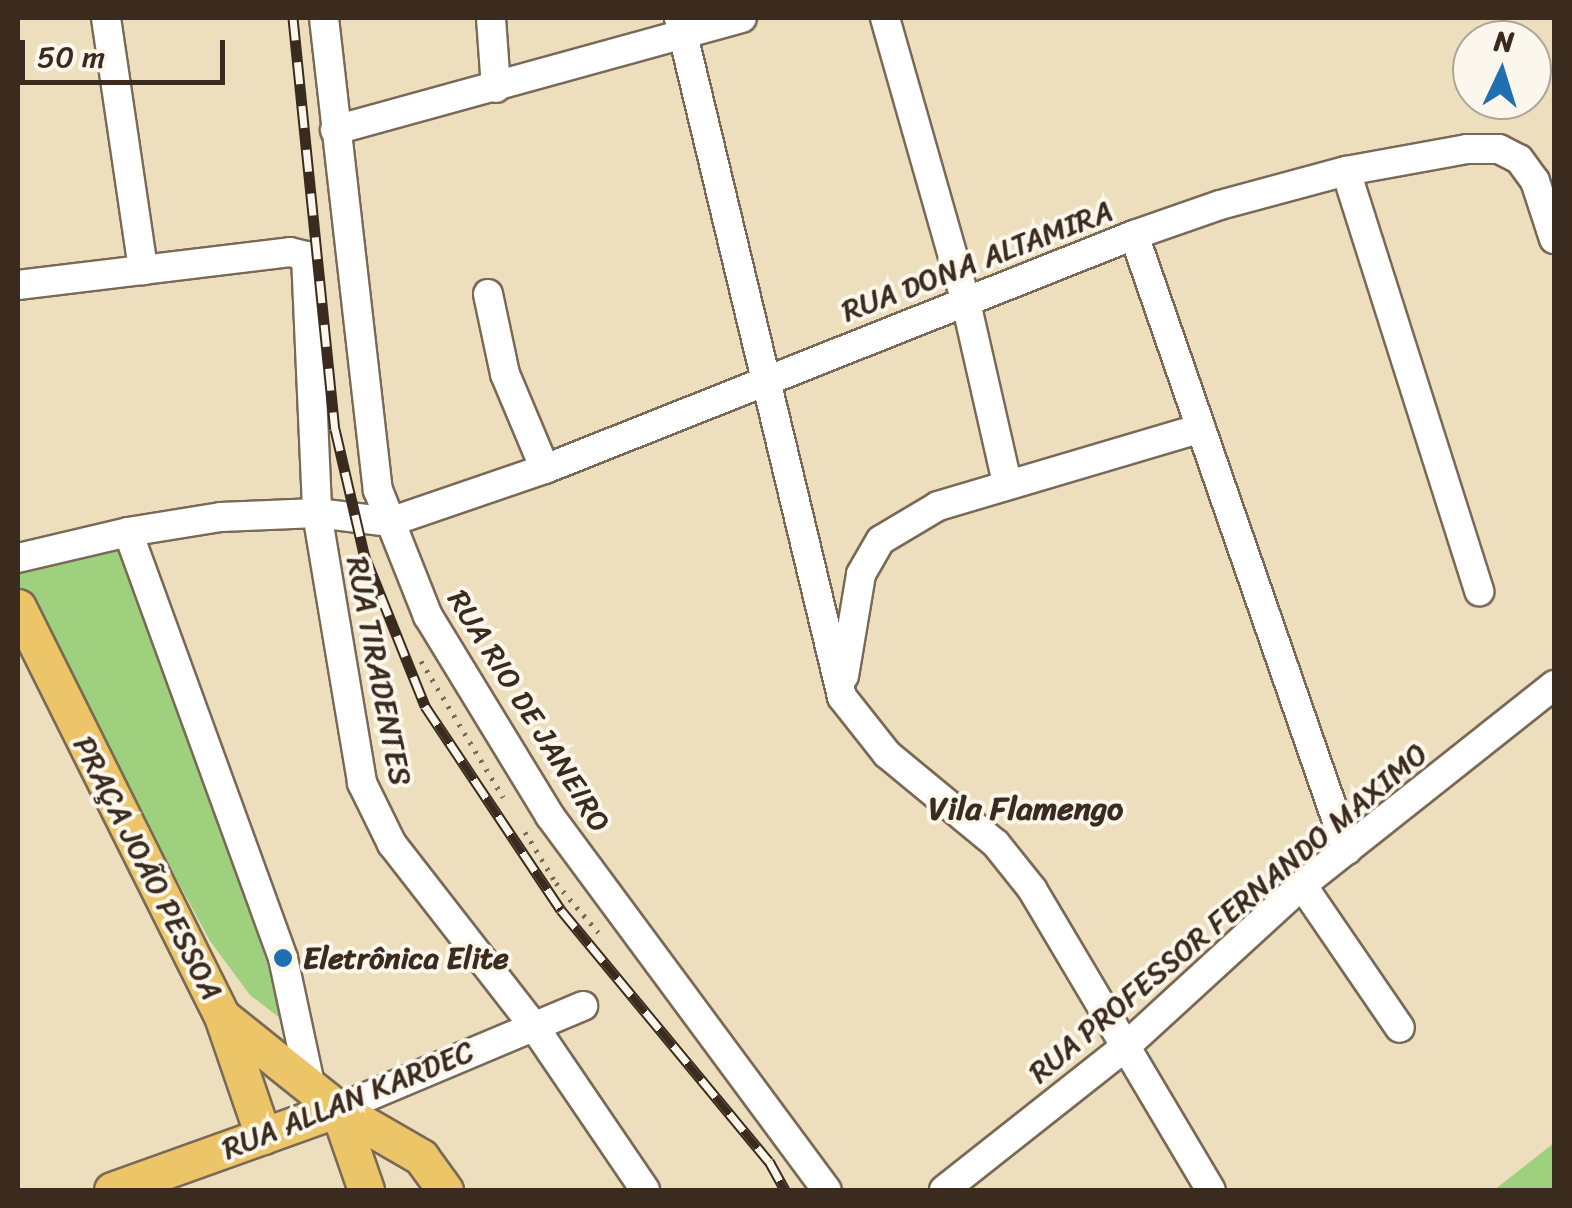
<!DOCTYPE html>
<html>
<head>
<meta charset="utf-8">
<style>
  body { margin:0 }
  #map { position:relative; width:1572px; height:1208px; overflow:hidden; background:#eddfbe; font-family:Sriracha,sans-serif }
  div>[style] { position:absolute }
  [style*='--x'] { left:calc(var(--x)*1px); top:calc(var(--y)*1px); width:calc(var(--w)*1px); rotate:calc(var(--a)*1deg) }
  .green>* { inset:0; background:#9fd07e }
  .path>* { height:5px; margin-top:-2.5px; transform-origin:0; background:repeating-linear-gradient(90deg,#796956 0 2.5px,transparent 0 10.5px) }
  .roads { filter:drop-shadow(2px 0 #796956) drop-shadow(-2px 0 #796956) drop-shadow(0 2px #796956) drop-shadow(0 -2px #796956) }
  .minor>* { height:28px; margin:-14px; padding:0 14px; transform-origin:14px; border-radius:14px; background:#fff }
  .major>* { height:35px; margin:-17.5px; padding:0 17.5px; transform-origin:17.5px; border-radius:17.5px; background:#edc569 }
  .rail>* { height:11px; margin-top:-5.5px; transform-origin:0; background:repeating-linear-gradient(90deg,#fbf7ec 0 22px,#3b2a1e 0 44px); box-sizing:border-box; border-block:2px solid #3b2a1e }
  .dots>* { width:28px; height:28px; translate:-50% -50%; box-sizing:border-box; border:5px solid #fbf7ec; border-radius:50% }
  span { translate:-50% -50%; white-space:nowrap; text-align:center; line-height:1.15; -webkit-text-stroke:8px #fbf7ec; paint-order:stroke }
  .street-label { font-size:30px; color:#3b2a1e }
  .poi-label { font-size:30px; color:#3b2a1e; font-weight:700 }
  .left { translate:0 -50%; text-align:left }
  .neighbourhood-label { font-size:32px; color:#3b2a1e; font-weight:700 }
  .frame { position:absolute; inset:0; border:20px solid #3b2a1e; pointer-events:none }
  .north { position:absolute; left:1452px; top:20px; width:100px; height:100px; box-sizing:border-box; background:#fbf7ec; border:2px solid #aea59a; border-radius:50%; rotate:4deg; font-size:28px; font-weight:700; line-height:40px; text-align:center; color:#3b2a1e }
  .north::after { content:''; display:block; margin:auto; width:35px; height:45px; background:#1f6fb2; clip-path:polygon(50% 0,100% 100%,50% 72%,0 100%) }
  .scale { position:absolute; left:20px; top:40px; width:205px; height:45px; box-sizing:border-box; border:5px solid #3b2a1e; border-top:0; padding-left:12px; font-size:30px; line-height:35px; white-space:nowrap; color:#3b2a1e; -webkit-text-stroke:8px #fbf7ec; paint-order:stroke }
</style>
</head>
<body>
<div id="map">
  <div class="green">
    <i style="clip-path:polygon(124px 543px,272px 978px,285px 1022px,250px 995px,210px 941px,18px 585px,18px 568px)"></i>
    <i style="clip-path:polygon(1554px 1143px,1554px 1190px,1494px 1190px)"></i>
  </div>
  <div class="path">
    <i style="--x:421;--y:661;--w:159;--a:58.9"></i>
    <i style="--x:525;--y:832;--w:60;--a:58.7"></i>
    <i style="--x:556;--y:883;--w:65;--a:49.4"></i>
  </div>
  <div class="roads">
    <div class="minor">
      <i style="--x:106;--y:18;--w:255;--a:81.6"></i>
      <i style="--x:324;--y:18;--w:475;--a:83.5"></i>
      <i style="--x:378;--y:490;--w:136;--a:68.4"></i>
      <i style="--x:428;--y:616;--w:234;--a:58.6"></i>
      <i style="--x:550;--y:816;--w:465;--a:53.5"></i>
      <i style="--x:491;--y:18;--w:70;--a:85.9"></i>
      <i style="--x:679;--y:18;--w:698;--a:76.5"></i>
      <i style="--x:842;--y:697;--w:73;--a:51.7"></i>
      <i style="--x:887;--y:754;--w:141;--a:39.5"></i>
      <i style="--x:996;--y:844;--w:58;--a:51.3"></i>
      <i style="--x:1032;--y:889;--w:350;--a:59.3"></i>
      <i style="--x:885;--y:18;--w:291;--a:74.1"></i>
      <i style="--x:965;--y:298;--w:190;--a:77.2"></i>
      <i style="--x:335;--y:130;--w:422;--a:-15.4"></i>
      <i style="--x:1346;--y:171;--w:441;--a:72.4"></i>
      <i style="--x:1134;--y:235;--w:651;--a:70.9"></i>
      <i style="--x:18;--y:285;--w:274;--a:-6.9"></i>
      <i style="--x:290;--y:252;--w:16;--a:14"></i>
      <i style="--x:306;--y:256;--w:257;--a:87.5"></i>
      <i style="--x:317;--y:513;--w:274;--a:80.5"></i>
      <i style="--x:362;--y:783;--w:68;--a:63.8"></i>
      <i style="--x:392;--y:844;--w:229;--a:52.1"></i>
      <i style="--x:533;--y:1025;--w:199;--a:55.8"></i>
      <i style="--x:488;--y:294;--w:82;--a:78"></i>
      <i style="--x:505;--y:374;--w:103;--a:67.2"></i>
      <i style="--x:128;--y:532;--w:453;--a:70"></i>
      <i style="--x:283;--y:958;--w:129;--a:77.9"></i>
      <i style="--x:18;--y:558;--w:113;--a:-13.3"></i>
      <i style="--x:128;--y:532;--w:94;--a:-9.2"></i>
      <i style="--x:221;--y:517;--w:96;--a:-2.4"></i>
      <i style="--x:317;--y:513;--w:74;--a:7"></i>
      <i style="--x:390;--y:522;--w:164;--a:-18.9"></i>
      <i style="--x:545;--y:469;--w:634;--a:-21.67"></i>
      <i style="--x:1134;--y:235;--w:91;--a:-19.2"></i>
      <i style="--x:1220;--y:205;--w:131;--a:-15.1"></i>
      <i style="--x:1346;--y:171;--w:123;--a:-10.3"></i>
      <i style="--x:1467;--y:149;--w:32;--a:0"></i>
      <i style="--x:1499;--y:149;--w:22;--a:27"></i>
      <i style="--x:1519;--y:159;--w:27;--a:54"></i>
      <i style="--x:1535;--y:181;--w:61;--a:71.9"></i>
      <i style="--x:844;--y:676;--w:103;--a:-80.5"></i>
      <i style="--x:861;--y:574;--w:39;--a:-60"></i>
      <i style="--x:881;--y:540;--w:66;--a:-30.8"></i>
      <i style="--x:938;--y:506;--w:274;--a:-16.5"></i>
      <i style="--x:1302;--y:885;--w:173;--a:55.6"></i>
      <i style="--x:338;--y:1109;--w:266;--a:-22.8"></i>
      <i style="--x:944;--y:1190;--w:229;--a:-38.3"></i>
      <i style="--x:1124;--y:1048;--w:241;--a:-42.5"></i>
      <i style="--x:1302;--y:885;--w:322;--a:-38.4"></i>
    </div>
    <div class="major">
      <i style="--x:18;--y:607;--w:457;--a:63.5"></i>
      <i style="--x:222;--y:1016;--w:127;--a:71.1"></i>
      <i style="--x:223;--y:1017;--w:147;--a:38.7"></i>
      <i style="--x:338;--y:1109;--w:86;--a:70.9"></i>
      <i style="--x:338;--y:1109;--w:96;--a:30"></i>
      <i style="--x:421;--y:1157;--w:41;--a:54"></i>
      <i style="--x:112;--y:1190;--w:240;--a:-19.7"></i>
    </div>
  </div>
  <div class="rail">
    <i style="--x:293;--y:18;--w:413;--a:84.2"></i>
    <i style="--x:335;--y:429;--w:128;--a:76.9"></i>
    <i style="--x:364;--y:554;--w:164;--a:68.1"></i>
    <i style="--x:425;--y:706;--w:245;--a:56.3"></i>
    <i style="--x:561;--y:910;--w:326;--a:50.4"></i>
    <i style="--x:769;--y:1161;--w:33;--a:61"></i>
  </div>
  <div class="dots">
    <i style="left:283px;top:958px;background:#1f6fb2"></i>
  </div>
  <div class="street-label">
    <span style="left:977px;top:261px;rotate:-21deg">RUA DONA ALTAMIRA</span>
    <span style="left:379px;top:671px;rotate:79deg">RUA TIRADENTES</span>
    <span style="left:529px;top:711px;rotate:58deg">RUA RIO DE JANEIRO</span>
    <span style="left:148px;top:868px;rotate:63deg">PRAÇA JOÃO PESSOA</span>
    <span style="left:1228px;top:913px;rotate:-40deg">RUA PROFESSOR FERNANDO MAXIMO</span>
    <span style="left:348px;top:1100px;rotate:-22deg">RUA ALLAN KARDEC</span>
  </div>
  <div class="poi-label">
    <span class="left" style="left:303px;top:958px">Eletrônica Elite</span>
  </div>
  <div class="neighbourhood-label">
    <span style="left:1026px;top:809px">Vila Flamengo</span>
  </div>
  <div class="frame"></div>
  <div class="north">N</div>
  <div class="scale">50 m</div>
</div>
</body>
</html>
